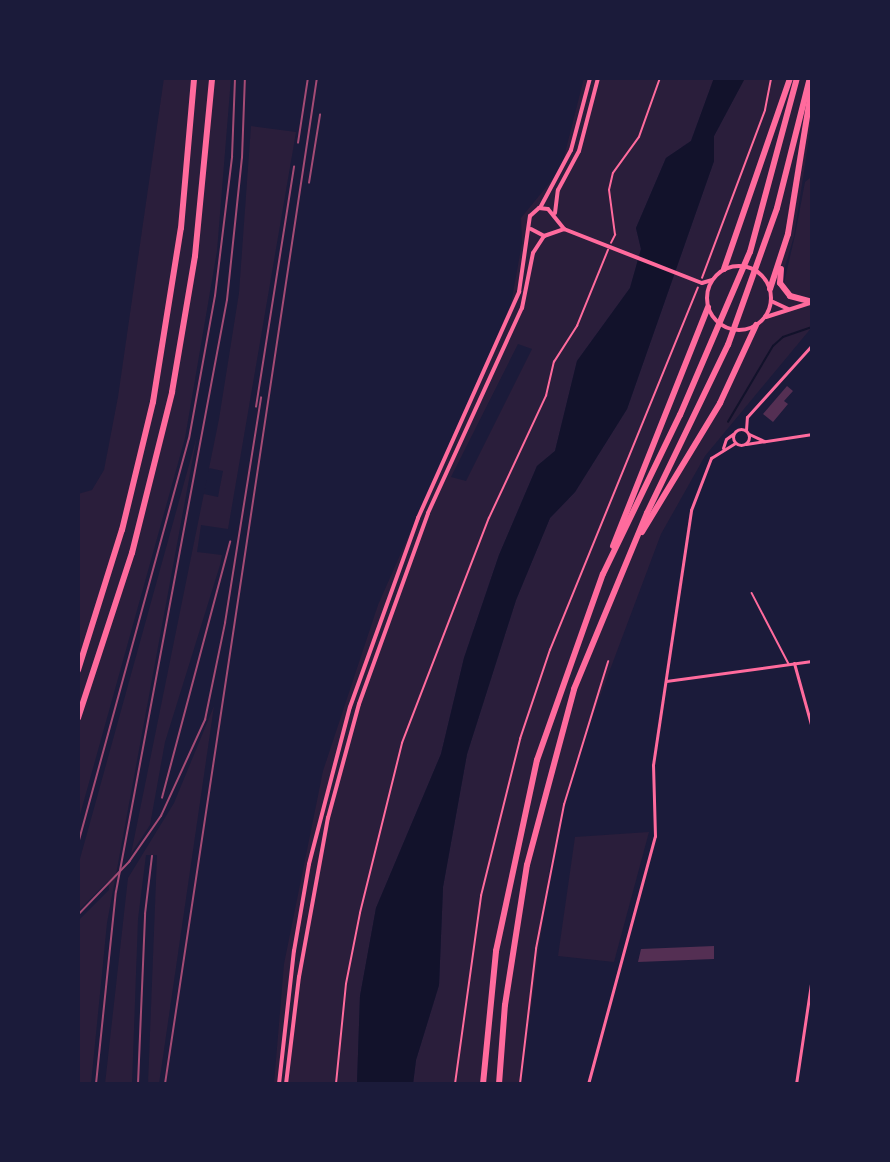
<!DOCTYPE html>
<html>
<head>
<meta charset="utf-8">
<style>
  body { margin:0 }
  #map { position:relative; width:890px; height:1162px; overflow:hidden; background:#1b1b3a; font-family:"Noto Sans",sans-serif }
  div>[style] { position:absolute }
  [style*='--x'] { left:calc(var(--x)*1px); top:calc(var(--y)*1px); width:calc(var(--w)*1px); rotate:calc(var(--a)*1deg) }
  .green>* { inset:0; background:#2a1e3b }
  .water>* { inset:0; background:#12122b }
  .stream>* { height:1.5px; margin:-0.75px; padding:0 0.75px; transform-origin:0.75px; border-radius:0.75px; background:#12122b }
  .building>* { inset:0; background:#542f53 }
  .path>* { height:1.5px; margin:-0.75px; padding:0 0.75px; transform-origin:0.75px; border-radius:0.75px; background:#ff6b9d }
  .service>* { height:1.5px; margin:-0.75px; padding:0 0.75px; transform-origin:0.75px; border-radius:0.75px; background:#ff6b9d }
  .minor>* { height:3px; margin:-1.5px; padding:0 1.5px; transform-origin:1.5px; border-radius:1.5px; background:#ff6b9d }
  .minor>.ring { margin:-1.5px; padding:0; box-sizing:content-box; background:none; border:3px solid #ff6b9d; border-radius:50% }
  .tertiary>* { height:4px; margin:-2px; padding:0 2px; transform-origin:2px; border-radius:2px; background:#ff6b9d }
  .tertiary>.ring { margin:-2px; padding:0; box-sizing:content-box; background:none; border:4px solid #ff6b9d; border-radius:50% }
  .motorway>* { height:6px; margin:-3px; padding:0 3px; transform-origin:3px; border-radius:3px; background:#ff6b9d }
  .rail>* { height:1.5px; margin:-0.75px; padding:0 0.75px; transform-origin:0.75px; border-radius:0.75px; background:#a44b75 }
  span { translate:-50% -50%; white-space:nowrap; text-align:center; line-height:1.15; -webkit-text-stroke:6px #1b1b3a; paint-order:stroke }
  .frame { position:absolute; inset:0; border:80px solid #1b1b3a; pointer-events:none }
</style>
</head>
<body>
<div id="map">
  <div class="green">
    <i style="clip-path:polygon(164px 78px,231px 78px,217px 251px,185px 438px,78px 822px,78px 494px,92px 490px,104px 470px,118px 397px)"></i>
    <i style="clip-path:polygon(evenodd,584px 78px,714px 78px,691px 141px,666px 158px,636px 228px,641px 249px,630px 288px,577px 361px,555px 451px,537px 466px,499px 555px,464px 658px,441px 754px,376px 908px,360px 996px,357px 1084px,274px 1084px,284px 964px,323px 771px,378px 605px,511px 304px,522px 243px,521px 218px,561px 169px,584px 78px,518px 344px,532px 349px,466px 481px,451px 477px,518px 344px)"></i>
    <i style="clip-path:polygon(745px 78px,812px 78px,812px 117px,803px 178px,794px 236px,782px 277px,784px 283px,795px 235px,805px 182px,811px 177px,812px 327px,705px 456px,661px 534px,575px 763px,550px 866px,521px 1084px,413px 1084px,416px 1060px,439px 985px,443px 887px,467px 754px,516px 600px,550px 518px,575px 492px,627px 409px,714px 161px,714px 136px)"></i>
    <i style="clip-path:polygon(evenodd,251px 126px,296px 132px,228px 529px,201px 525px,197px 552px,222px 555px,220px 565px,165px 742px,150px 825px,131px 854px,219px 419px,239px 293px,251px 126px,209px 468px,223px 471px,218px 497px,204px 494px,209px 468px)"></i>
    <i style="clip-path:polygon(197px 436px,107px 923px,91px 1084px,78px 1084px,78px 921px,109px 890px,108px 881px,78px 911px,78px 866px)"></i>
    <i style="clip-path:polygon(214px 706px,159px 1084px,148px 1084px,157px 855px,146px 855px,138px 919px,132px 1084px,105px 1084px,128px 878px,174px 803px)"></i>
    <i style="clip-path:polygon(649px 832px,614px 962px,558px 956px,575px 837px)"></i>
  </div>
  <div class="water">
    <i style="clip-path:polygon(714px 78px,745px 78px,714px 136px,714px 161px,627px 409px,575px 492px,550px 518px,516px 600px,467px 754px,443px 887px,439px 985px,416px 1060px,413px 1084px,357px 1084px,360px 996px,376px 908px,441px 754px,464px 658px,499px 555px,537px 466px,555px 451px,577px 361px,630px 288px,641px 249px,636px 228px,666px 158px,691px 141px)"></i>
  </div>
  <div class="stream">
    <i style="--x:728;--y:422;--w:88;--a:-59.4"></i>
    <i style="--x:773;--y:346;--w:13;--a:-42"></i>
    <i style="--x:783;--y:337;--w:31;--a:-19"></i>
  </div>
  <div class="building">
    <i style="clip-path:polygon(787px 386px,793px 391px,784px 401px,788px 404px,773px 422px,763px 414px)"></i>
    <i style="clip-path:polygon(714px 946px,714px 959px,638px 962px,641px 949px)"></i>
  </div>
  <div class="path">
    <i style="--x:611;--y:243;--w:9;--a:-63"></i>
    <i style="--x:615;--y:235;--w:45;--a:-97.6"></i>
    <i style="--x:609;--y:190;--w:17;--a:-77"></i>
    <i style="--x:613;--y:173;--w:44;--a:-54.2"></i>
    <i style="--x:639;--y:137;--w:63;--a:-70.4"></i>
    <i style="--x:702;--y:278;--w:179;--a:-69.4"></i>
    <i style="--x:765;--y:110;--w:33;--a:-79"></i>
    <i style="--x:336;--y:1084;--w:100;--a:-84.3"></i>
    <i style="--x:346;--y:984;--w:72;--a:-78.8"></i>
    <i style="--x:360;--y:913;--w:175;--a:-76.1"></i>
    <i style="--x:402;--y:743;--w:241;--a:-68.9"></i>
    <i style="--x:489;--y:518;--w:135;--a:-65"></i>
    <i style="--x:546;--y:396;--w:35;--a:-77"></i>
    <i style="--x:554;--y:362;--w:43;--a:-57.4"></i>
    <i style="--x:577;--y:326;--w:82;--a:-67.8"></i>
    <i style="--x:455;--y:1084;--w:190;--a:-82.1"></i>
    <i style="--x:481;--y:896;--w:162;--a:-76"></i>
    <i style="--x:520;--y:739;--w:94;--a:-71.4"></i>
    <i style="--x:550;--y:650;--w:391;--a:-67.8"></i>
    <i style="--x:520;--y:1084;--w:136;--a:-83.2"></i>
    <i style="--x:536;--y:949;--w:147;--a:-79"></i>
    <i style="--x:564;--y:805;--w:150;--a:-72.9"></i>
  </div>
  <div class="service">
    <i style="--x:752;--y:593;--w:80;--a:62.5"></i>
  </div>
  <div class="minor">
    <i class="ring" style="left:733px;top:429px;width:13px;height:13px"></i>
    <i style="--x:746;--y:430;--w:13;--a:-86"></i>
    <i style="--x:747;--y:417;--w:97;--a:-47.9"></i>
    <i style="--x:749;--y:434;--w:17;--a:25"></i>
    <i style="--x:746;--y:444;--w:67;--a:-8.6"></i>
    <i style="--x:723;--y:448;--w:9;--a:-72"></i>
    <i style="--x:726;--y:439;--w:9;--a:-36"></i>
    <i style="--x:794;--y:663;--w:67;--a:74.5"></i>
    <i style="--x:666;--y:681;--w:147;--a:-7.8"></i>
    <i style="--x:588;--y:1084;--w:257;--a:-74.9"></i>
    <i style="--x:655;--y:836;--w:71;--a:-91.6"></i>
    <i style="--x:653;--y:765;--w:258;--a:-81.5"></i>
    <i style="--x:691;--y:510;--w:56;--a:-69"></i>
    <i style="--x:711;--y:458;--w:28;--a:-32"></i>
    <i style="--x:796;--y:1084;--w:108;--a:-81.5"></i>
  </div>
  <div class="tertiary">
    <i style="--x:540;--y:208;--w:66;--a:-61.9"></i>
    <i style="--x:571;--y:150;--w:74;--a:-75.2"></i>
    <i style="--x:555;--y:213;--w:23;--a:-83"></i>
    <i style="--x:558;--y:190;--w:44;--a:-61.7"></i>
    <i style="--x:579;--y:151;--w:75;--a:-75.4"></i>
    <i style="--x:531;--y:229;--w:15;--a:28"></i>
    <i style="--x:544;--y:236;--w:21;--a:-19"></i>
    <i class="ring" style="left:707px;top:266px;width:60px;height:60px"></i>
    <i style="--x:771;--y:301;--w:19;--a:25"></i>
    <i style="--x:766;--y:317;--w:46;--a:-17.7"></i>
    <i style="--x:279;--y:1084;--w:134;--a:-83.6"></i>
    <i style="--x:294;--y:951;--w:88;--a:-80.2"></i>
    <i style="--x:309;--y:864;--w:162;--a:-75.4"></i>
    <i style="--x:350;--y:707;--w:201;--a:-70.2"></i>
    <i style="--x:418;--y:518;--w:248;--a:-65.9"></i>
    <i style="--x:519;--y:292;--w:77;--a:-81.8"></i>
    <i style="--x:530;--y:216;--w:12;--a:-42"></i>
    <i style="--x:539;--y:208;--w:9;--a:6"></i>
    <i style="--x:548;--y:209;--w:26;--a:51"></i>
    <i style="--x:564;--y:229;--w:148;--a:21.4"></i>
    <i style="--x:702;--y:283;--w:10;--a:-17"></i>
    <i style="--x:286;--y:1084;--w:108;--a:-83.1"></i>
    <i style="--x:299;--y:977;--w:162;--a:-79.7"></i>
    <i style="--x:328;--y:818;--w:118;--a:-74.8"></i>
    <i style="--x:359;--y:704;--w:203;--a:-70.1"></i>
    <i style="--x:428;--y:513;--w:226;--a:-65.4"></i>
    <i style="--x:522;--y:308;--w:56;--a:-78.7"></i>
    <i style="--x:533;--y:253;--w:20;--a:-57"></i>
  </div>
  <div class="motorway">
    <i style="--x:724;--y:269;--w:202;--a:-70.9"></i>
    <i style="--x:781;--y:269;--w:14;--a:94"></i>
    <i style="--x:780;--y:283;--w:16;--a:52"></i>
    <i style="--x:790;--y:296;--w:23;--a:15"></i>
    <i style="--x:770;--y:289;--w:58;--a:-71.9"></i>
    <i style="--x:788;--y:234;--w:151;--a:-80.8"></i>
    <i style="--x:642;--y:532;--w:151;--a:-58.8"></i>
    <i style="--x:720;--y:403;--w:86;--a:-65.2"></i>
    <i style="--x:613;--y:546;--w:257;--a:-68.3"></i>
    <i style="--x:78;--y:670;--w:147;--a:-72.6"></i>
    <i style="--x:122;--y:530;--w:132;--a:-76.4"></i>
    <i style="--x:153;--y:402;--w:176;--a:-80.9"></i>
    <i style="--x:181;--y:228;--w:151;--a:-85"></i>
    <i style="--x:78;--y:718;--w:174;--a:-71.9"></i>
    <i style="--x:132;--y:553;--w:166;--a:-76"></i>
    <i style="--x:172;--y:392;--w:138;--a:-80.4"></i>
    <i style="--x:195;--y:256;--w:179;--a:-84.5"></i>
    <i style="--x:483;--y:1084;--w:134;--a:-84.4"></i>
    <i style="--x:496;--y:951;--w:195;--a:-77.9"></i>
    <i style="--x:537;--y:760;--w:197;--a:-70.5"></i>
    <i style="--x:603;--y:574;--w:177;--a:-64.2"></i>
    <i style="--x:680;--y:415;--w:177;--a:-66.8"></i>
    <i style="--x:750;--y:252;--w:180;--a:-74.9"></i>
    <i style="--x:499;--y:1084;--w:79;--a:-85.7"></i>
    <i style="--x:505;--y:1005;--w:142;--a:-81.1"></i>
    <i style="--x:527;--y:865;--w:182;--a:-75"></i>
    <i style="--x:574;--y:689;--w:191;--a:-67.5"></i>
    <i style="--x:647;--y:513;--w:187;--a:-64.3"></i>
    <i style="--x:728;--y:345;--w:145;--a:-70.3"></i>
    <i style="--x:777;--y:208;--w:134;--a:-75.8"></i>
  </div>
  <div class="rail">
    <i style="--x:298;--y:143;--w:66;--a:-81.3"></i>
    <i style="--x:309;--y:183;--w:69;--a:-80.8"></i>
    <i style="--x:256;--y:407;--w:243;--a:-81"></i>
    <i style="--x:162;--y:798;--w:265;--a:-75.1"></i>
    <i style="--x:78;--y:844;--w:420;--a:-74.7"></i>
    <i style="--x:189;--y:439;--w:145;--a:-79.7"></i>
    <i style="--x:215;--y:296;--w:140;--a:-83"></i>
    <i style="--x:232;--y:157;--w:79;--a:-87.8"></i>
    <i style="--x:78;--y:915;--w:74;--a:-46.1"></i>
    <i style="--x:129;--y:862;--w:56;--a:-55.2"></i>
    <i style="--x:161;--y:816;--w:106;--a:-65.4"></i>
    <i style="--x:205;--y:720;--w:99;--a:-78.3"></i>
    <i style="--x:225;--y:623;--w:228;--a:-80.9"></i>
    <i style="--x:96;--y:1084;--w:193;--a:-84.1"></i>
    <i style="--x:116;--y:892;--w:602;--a:-79.38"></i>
    <i style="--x:227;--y:300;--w:143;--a:-84"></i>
    <i style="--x:242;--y:158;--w:80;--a:-87.9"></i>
    <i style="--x:138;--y:1084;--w:170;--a:-87.6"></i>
    <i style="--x:145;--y:914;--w:58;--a:-83.1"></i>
    <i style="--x:165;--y:1084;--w:1017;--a:-81.41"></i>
  </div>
  <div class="frame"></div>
</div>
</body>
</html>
